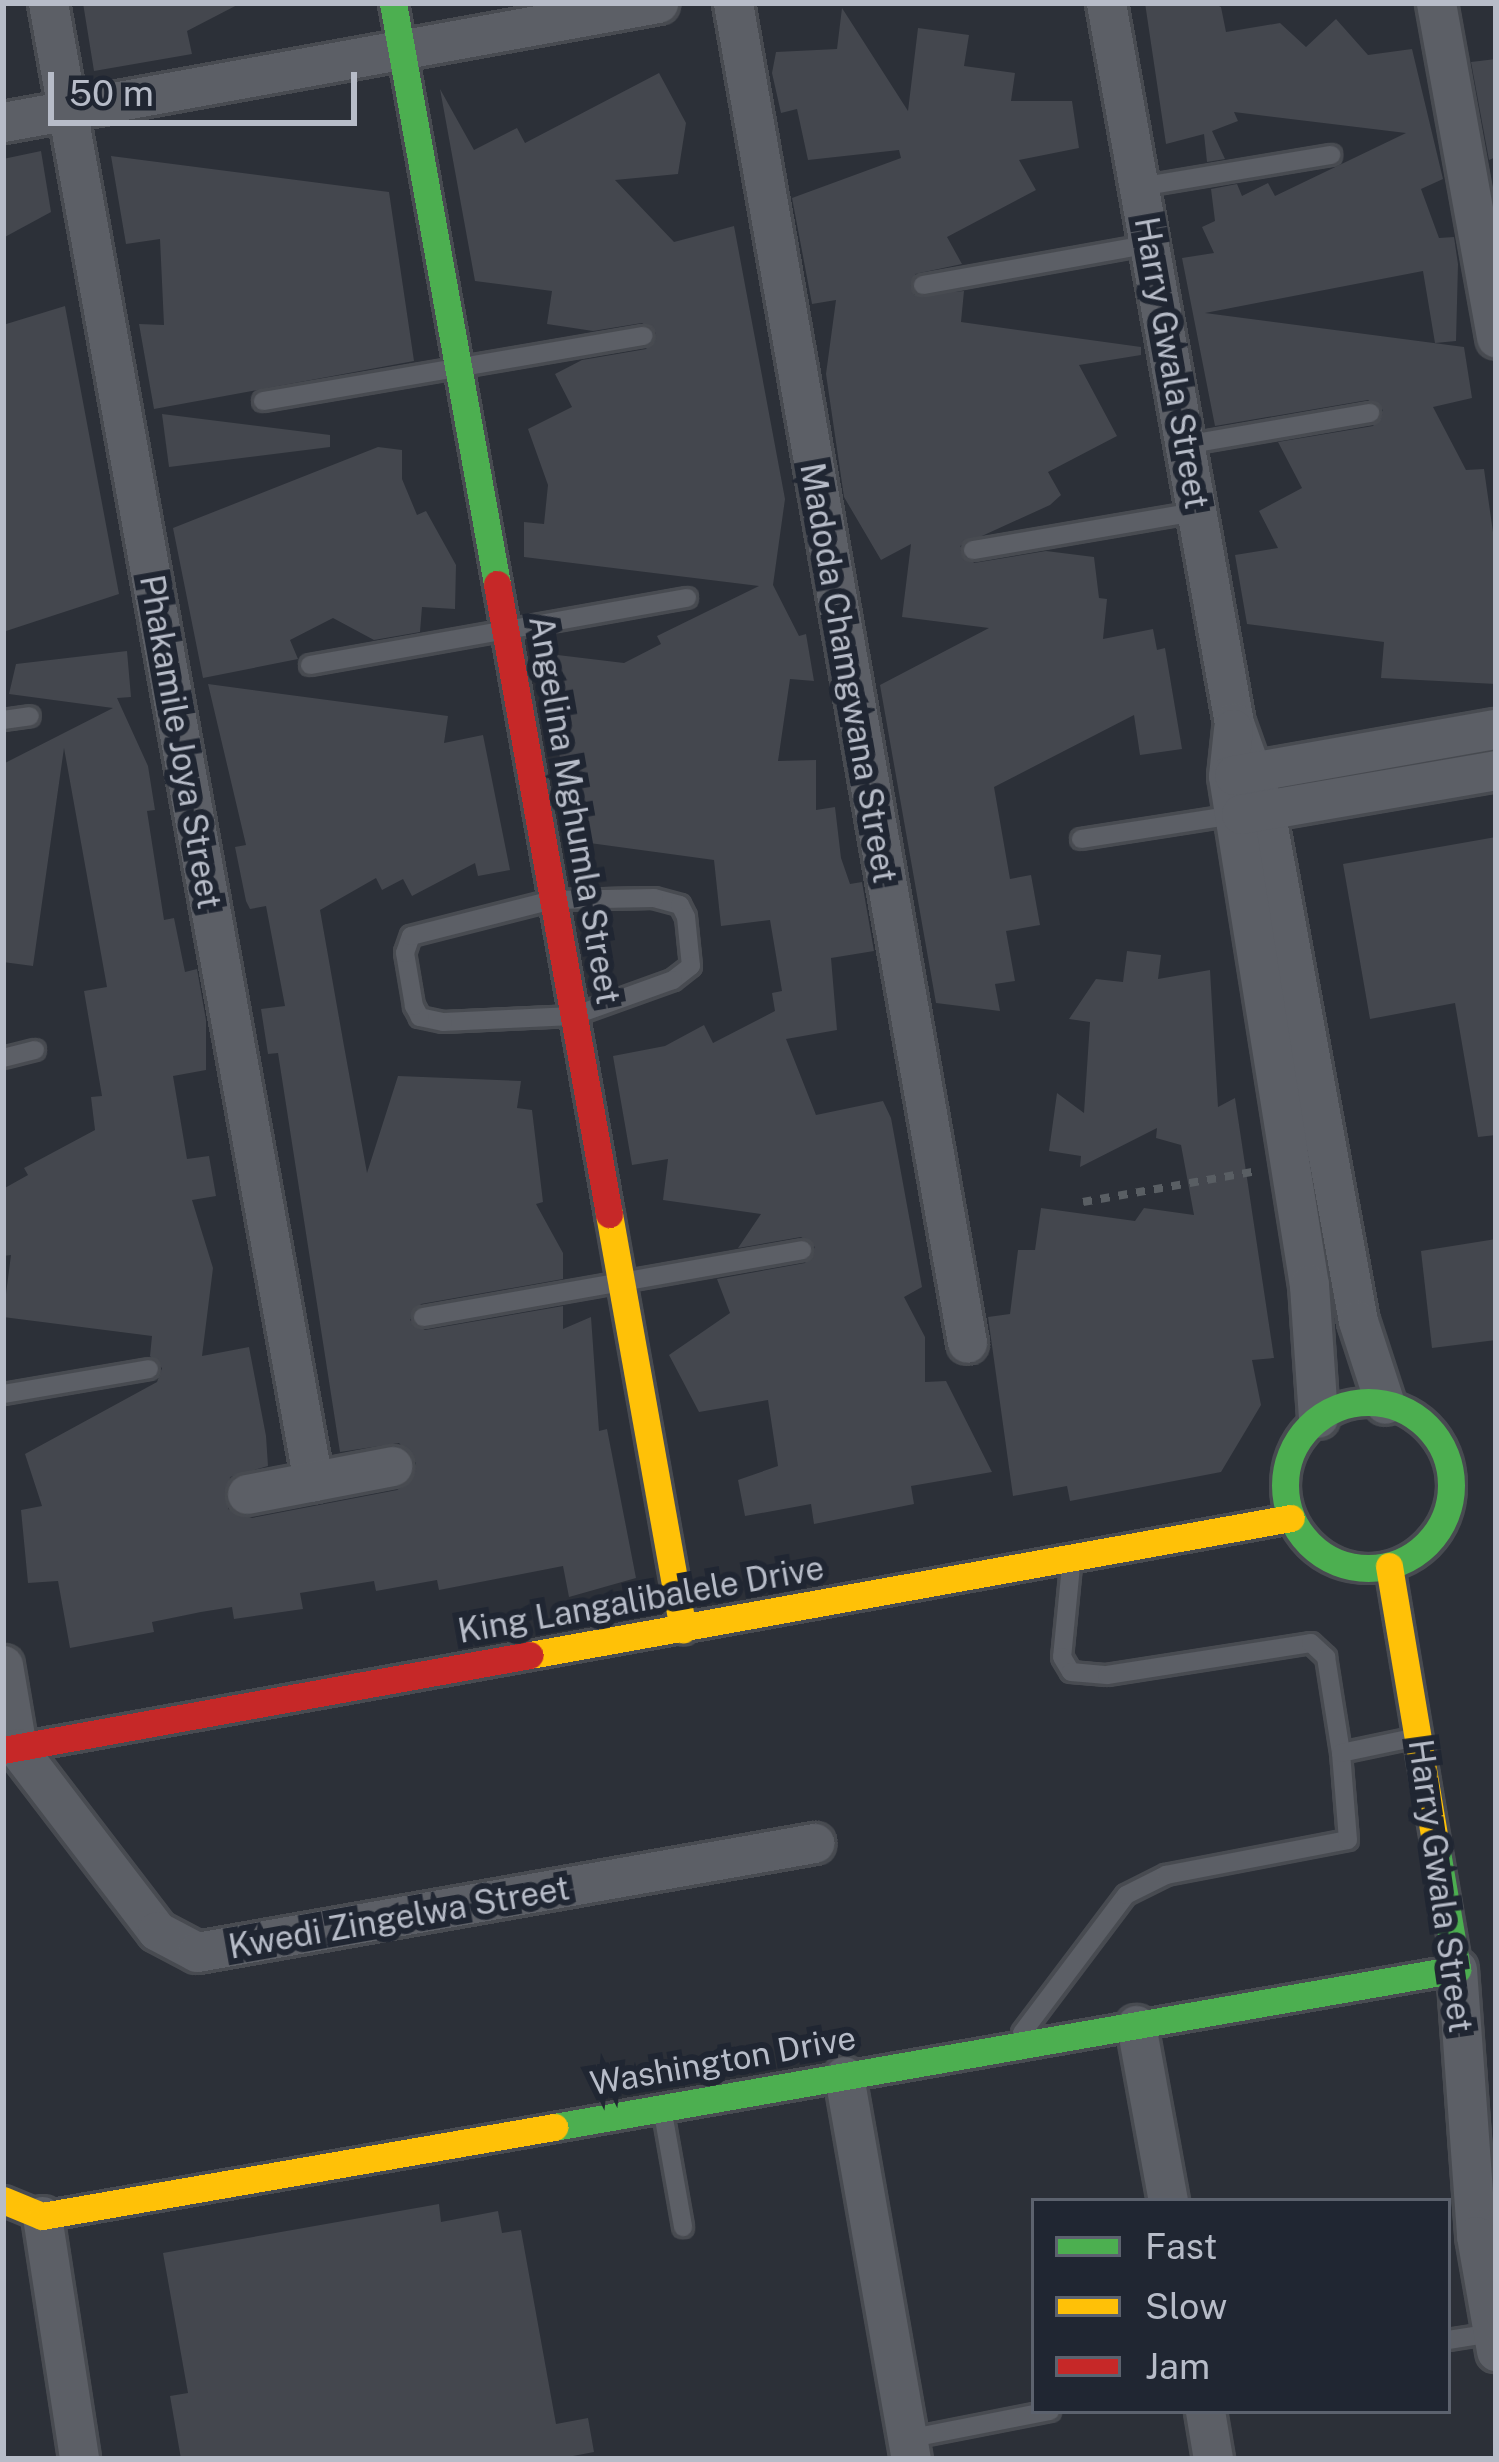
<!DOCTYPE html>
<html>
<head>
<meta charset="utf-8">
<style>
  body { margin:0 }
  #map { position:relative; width:1499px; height:2462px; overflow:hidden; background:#2c3038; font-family:"Public Sans",sans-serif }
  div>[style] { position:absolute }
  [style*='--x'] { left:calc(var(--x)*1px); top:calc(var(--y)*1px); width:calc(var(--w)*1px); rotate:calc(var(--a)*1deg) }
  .building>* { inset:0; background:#44474e }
  .path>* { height:8px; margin-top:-4px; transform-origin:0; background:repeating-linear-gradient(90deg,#595e63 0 9px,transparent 0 18px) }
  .roads { filter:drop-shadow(3px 0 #484b51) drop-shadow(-3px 0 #484b51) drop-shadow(0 3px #484b51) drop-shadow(0 -3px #484b51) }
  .lane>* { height:18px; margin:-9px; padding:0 9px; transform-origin:9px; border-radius:9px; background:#5c5f66 }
  .street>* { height:39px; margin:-19.5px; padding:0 19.5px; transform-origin:19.5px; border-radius:19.5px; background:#5c5f66 }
  .fast>* { height:27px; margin:-13.5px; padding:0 13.5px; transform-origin:13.5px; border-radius:13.5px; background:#4caf50 }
  .fast>.ring { margin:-13.5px; padding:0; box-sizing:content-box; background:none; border:27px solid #4caf50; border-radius:50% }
  .slow>* { height:27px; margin:-13.5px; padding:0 13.5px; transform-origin:13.5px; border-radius:13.5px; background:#ffc107 }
  .jam>* { height:27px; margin:-13.5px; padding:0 13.5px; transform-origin:13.5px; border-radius:13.5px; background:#c62828 }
  span { translate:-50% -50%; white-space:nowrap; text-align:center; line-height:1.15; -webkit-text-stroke:12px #202632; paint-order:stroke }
  .street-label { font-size:33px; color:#b7bcc8 }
  .frame { position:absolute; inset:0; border:6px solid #b7bcc8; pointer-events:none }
  .legend { position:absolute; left:1031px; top:2198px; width:420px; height:216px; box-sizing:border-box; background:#202632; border:3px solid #5c626e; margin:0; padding:15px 21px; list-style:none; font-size:36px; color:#b7bcc8 }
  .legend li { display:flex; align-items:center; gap:24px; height:60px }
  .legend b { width:60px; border:3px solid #5c626e }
  .scale { position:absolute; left:48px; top:72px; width:309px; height:54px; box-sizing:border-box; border:6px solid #b7bcc8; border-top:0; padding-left:15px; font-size:36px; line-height:42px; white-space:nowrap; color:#b7bcc8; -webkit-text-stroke:9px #202632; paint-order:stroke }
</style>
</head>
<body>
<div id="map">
  <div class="building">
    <i style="clip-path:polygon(83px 3px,241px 3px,187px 31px,192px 54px,94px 71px)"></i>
    <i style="clip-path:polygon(1145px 3px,1212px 3px,1221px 7px,1226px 32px,1280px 23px,1306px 47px,1336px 19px,1368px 55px,1412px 49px,1443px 179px,1421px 189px,1439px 238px,1454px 237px,1458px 264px,1456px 341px,1435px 343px,1423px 271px,1205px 313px,1464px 347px,1472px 398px,1433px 407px,1466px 470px,1484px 469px,1496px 553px,1496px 684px,1381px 678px,1384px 642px,1247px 624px,1235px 555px,1278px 548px,1259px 511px,1302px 488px,1278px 442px,1373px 426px,1383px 410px,1368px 400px,1215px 426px,1182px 258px,1214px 253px,1202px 227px,1215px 221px,1211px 189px,1237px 184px,1242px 196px,1268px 183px,1275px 196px,1406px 133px,1234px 112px,1238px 121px,1212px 131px,1225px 159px,1207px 162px,1204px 134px,1166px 144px)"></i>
    <i style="clip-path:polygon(842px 8px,908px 111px,918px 28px,969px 35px,964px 66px,1015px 73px,1011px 101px,1072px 101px,1079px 148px,1019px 160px,1036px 190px,947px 237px,962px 264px,915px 274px,914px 295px,964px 291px,961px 322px,1141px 347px,1141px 355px,1079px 365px,1117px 436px,1048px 472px,1061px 495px,1050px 505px,960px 546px,974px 563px,1046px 551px,1094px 557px,1099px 598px,1107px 599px,1103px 639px,1153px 629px,1157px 650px,1165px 648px,1182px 749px,1140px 755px,1134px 715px,994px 787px,1010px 879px,1031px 875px,1040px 925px,1006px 931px,1015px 981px,995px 984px,1000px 1011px,936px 1003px,880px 685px,989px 628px,902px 617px,911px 544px,881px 560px,844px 497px,826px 374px,836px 300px,812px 304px,792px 198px,901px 158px,899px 150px,808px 160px,797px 109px,781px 113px,772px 73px,776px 52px,837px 49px)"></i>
    <i style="clip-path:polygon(1496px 59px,1496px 157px,1489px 160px,1471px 62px)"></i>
    <i style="clip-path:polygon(659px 73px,686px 123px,678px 174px,615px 180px,674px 242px,734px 226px,785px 499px,773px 585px,799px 636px,806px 634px,814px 681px,790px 679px,778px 761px,816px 760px,816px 810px,835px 807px,841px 858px,850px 884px,862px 882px,874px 951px,831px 958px,837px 1030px,786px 1039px,816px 1115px,883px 1101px,891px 1118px,922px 1287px,904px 1297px,925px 1337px,925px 1382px,946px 1381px,992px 1472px,911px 1486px,914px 1504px,814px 1524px,811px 1504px,745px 1516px,738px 1480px,778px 1466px,768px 1400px,699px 1412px,669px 1355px,730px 1313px,717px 1279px,805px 1263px,815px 1247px,801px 1237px,738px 1248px,761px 1214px,663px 1200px,668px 1159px,632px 1165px,613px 1056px,665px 1046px,704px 1025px,713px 1043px,775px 1011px,772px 993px,782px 991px,770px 920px,721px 926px,714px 860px,575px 841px,541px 653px,624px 663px,661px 644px,657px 636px,759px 586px,524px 557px,524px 522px,544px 524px,548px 485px,528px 429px,572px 407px,555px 374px,582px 360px,646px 349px,656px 333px,642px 323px,593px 331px,547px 324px,552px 291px,475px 281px,440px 89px,474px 150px,517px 128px,525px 143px)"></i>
    <i style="clip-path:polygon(41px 151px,51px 212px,3px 238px,3px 159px)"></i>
    <i style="clip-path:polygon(111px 156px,389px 192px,414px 361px,154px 409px,139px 324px,164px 325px,160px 239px,126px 244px)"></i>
    <i style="clip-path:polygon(65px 306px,119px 594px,3px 632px,3px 325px)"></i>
    <i style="clip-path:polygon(162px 414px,330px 435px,330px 447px,169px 467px)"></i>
    <i style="clip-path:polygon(378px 447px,402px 450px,402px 479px,417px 515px,426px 511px,456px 565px,455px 609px,422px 607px,420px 632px,374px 640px,333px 618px,290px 640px,298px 659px,203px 678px,173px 528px)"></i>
    <i style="clip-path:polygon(127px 651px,131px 697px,117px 698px,148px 766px,155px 810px,147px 811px,164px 920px,174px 918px,185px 972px,197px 969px,206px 1020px,206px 1070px,173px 1076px,187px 1159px,209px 1156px,216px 1196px,192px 1200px,213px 1268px,202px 1356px,249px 1347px,266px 1436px,268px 1466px,230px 1477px,228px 1509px,252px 1518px,397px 1490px,409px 1483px,416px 1463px,399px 1443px,340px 1452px,278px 1053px,268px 1054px,261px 1009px,285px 1006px,266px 906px,250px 909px,246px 901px,235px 847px,246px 845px,208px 684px,448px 716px,444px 743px,483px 735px,510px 870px,478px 876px,475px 863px,412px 896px,403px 879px,382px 890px,376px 878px,320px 910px,344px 1046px,367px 1173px,398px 1076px,521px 1081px,517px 1108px,532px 1110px,543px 1202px,536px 1204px,563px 1253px,563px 1279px,421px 1304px,410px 1320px,425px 1330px,563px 1306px,563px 1329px,591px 1317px,599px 1431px,607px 1429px,636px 1578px,569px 1597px,563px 1566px,439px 1590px,437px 1580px,376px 1591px,374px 1581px,300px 1593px,303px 1609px,234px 1619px,232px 1607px,201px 1612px,152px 1622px,154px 1632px,70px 1648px,58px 1581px,28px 1583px,21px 1510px,42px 1506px,25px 1454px,157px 1382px,162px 1368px,150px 1356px,152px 1336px,3px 1317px,11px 1255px,3px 1256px,3px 1189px,28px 1175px,24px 1168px,95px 1130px,91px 1097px,102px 1096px,84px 991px,107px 987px,64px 748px,33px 966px,3px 962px,3px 764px,113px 708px,9px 694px,16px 664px)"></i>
    <i style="clip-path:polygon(1496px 837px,1496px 1135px,1478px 1137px,1455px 1003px,1370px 1019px,1343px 864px)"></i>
    <i style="clip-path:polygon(1127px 951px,1161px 955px,1158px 979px,1210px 970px,1218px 1107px,1235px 1098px,1274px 1358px,1252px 1360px,1261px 1405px,1221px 1472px,1070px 1501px,1067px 1486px,1013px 1496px,988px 1317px,1010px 1314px,1018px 1250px,1035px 1250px,1041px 1208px,1135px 1221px,1144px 1208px,1194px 1215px,1181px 1145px,1156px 1138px,1157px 1128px,1080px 1167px,1081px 1156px,1049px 1151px,1057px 1093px,1084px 1113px,1090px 1022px,1069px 1019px,1096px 979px,1123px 982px)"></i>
    <i style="clip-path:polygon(1496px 1239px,1496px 1340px,1432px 1348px,1421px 1251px)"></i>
    <i style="clip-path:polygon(439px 2204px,441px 2222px,498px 2211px,502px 2233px,521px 2230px,556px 2424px,588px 2418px,594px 2452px,557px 2459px,181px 2459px,170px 2396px,188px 2393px,163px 2253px)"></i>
  </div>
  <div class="path">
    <i style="--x:1083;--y:1202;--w:172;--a:-10.1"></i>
  </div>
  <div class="roads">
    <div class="lane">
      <i style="--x:1140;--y:187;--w:194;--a:-9.5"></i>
      <i style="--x:923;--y:285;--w:231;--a:-10.2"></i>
      <i style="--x:263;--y:401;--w:386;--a:-9.7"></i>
      <i style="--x:1184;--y:445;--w:189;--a:-9.8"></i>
      <i style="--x:973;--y:550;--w:226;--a:-9.7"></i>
      <i style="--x:310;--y:665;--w:383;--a:-10.1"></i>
      <i style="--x:3;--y:720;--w:27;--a:-8"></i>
      <i style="--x:1081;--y:839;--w:155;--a:-8.9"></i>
      <i style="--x:654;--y:898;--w:27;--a:15"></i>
      <i style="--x:680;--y:905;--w:13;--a:63"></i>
      <i style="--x:686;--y:917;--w:49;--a:84.2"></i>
      <i style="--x:691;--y:966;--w:23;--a:142"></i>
      <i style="--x:673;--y:980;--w:106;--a:160.2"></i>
      <i style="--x:573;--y:1016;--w:130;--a:177.4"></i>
      <i style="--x:443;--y:1022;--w:24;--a:-168"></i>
      <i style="--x:420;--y:1017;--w:13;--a:-119"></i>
      <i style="--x:414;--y:1006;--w:54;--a:-99.6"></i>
      <i style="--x:405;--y:953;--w:18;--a:-71"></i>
      <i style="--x:411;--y:936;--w:146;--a:-14.3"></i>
      <i style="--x:552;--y:900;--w:102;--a:-1.1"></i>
      <i style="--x:3;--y:1058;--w:33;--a:-14"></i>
      <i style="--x:423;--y:1317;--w:385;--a:-10"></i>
      <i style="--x:3;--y:1394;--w:148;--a:-9.7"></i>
      <i style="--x:1071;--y:1566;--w:91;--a:95.6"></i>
      <i style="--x:1062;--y:1657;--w:17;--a:59"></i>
      <i style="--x:1071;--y:1672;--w:36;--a:5"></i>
      <i style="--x:1107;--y:1675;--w:206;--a:-8.9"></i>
      <i style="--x:1311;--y:1643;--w:21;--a:43"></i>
      <i style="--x:1326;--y:1657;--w:97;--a:81.1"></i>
      <i style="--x:1022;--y:2033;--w:173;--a:-53"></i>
      <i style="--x:1126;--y:1895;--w:45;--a:-26.6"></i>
      <i style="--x:1166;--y:1875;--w:185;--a:-10.9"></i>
      <i style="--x:1348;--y:1840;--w:87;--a:-94.6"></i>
      <i style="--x:1341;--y:1753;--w:73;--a:-11.9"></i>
      <i style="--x:663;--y:2113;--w:116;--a:80"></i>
      <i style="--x:1448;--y:2340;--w:46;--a:-8.8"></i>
      <i style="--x:907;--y:2439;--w:146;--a:-11.1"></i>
    </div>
    <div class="street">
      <i style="--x:48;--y:3;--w:1502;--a:79.84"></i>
      <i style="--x:733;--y:3;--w:1360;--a:80.09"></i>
      <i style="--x:1106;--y:3;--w:731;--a:79.92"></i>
      <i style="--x:1234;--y:723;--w:92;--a:70.4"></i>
      <i style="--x:1265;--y:810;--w:519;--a:79.69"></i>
      <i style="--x:1358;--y:1321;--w:87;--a:72"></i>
      <i style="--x:1436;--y:3;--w:340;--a:79.8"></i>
      <i style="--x:3;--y:122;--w:666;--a:-10.3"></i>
      <i style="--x:1233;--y:729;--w:47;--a:96.1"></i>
      <i style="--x:1228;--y:776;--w:515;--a:80.96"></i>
      <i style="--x:1309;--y:1285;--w:133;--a:86.1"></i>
      <i style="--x:1234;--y:775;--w:266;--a:-10"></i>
      <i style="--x:1241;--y:814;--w:259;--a:-9.8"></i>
      <i style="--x:247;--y:1494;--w:148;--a:-10.9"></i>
      <i style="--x:3;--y:1665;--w:84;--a:80.4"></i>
      <i style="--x:17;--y:1748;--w:230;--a:52.6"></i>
      <i style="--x:157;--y:1931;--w:45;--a:27.7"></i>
      <i style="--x:197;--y:1952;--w:627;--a:-10.02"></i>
      <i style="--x:1457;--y:1969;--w:268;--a:85.9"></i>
      <i style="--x:1476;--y:2236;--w:117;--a:80.1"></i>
      <i style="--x:1136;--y:2025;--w:179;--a:79.7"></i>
      <i style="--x:844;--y:2076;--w:389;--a:80.1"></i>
      <i style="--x:42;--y:2216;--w:246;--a:81.3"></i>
      <i style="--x:1205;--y:2411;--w:49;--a:80.5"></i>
    </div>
    <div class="fast">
      <i style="--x:393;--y:3;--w:590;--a:79.85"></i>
      <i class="ring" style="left:1285px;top:1402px;width:139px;height:139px"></i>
      <i style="--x:554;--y:2127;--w:917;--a:-9.92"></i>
      <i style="--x:1457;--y:1969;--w:125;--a:-99.7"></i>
    </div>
    <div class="slow">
      <i style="--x:609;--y:1214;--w:422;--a:79.9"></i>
      <i style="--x:1389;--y:1566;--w:284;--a:80.5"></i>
      <i style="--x:530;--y:1655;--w:773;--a:-10.21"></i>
      <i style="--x:3;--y:2200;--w:42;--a:22.3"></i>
      <i style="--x:42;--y:2216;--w:520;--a:-9.86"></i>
    </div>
    <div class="jam">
      <i style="--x:497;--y:584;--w:640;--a:79.92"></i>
      <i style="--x:3;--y:1750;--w:535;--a:-10.22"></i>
    </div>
  </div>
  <div class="street-label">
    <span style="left:1171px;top:363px;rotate:80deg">Harry Gwala Street</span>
    <span style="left:848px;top:673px;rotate:80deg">Madoda Chamgwana Street</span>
    <span style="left:180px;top:742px;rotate:80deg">Phakamile Joya Street</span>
    <span style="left:574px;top:810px;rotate:80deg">Angelina Mghumla Street</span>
    <span style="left:641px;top:1600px;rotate:-10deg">King Langalibalele Drive</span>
    <span style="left:1440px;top:1886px;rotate:82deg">Harry Gwala Street</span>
    <span style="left:399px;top:1918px;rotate:-10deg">Kwedi Zingelwa Street</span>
    <span style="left:723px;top:2061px;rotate:-10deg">Washington Drive</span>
  </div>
  <div class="frame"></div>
  <ul class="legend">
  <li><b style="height:15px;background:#4caf50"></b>Fast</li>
  <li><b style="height:15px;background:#ffc107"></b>Slow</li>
  <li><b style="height:15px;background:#c62828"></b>Jam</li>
  </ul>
  <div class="scale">50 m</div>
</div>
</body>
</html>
